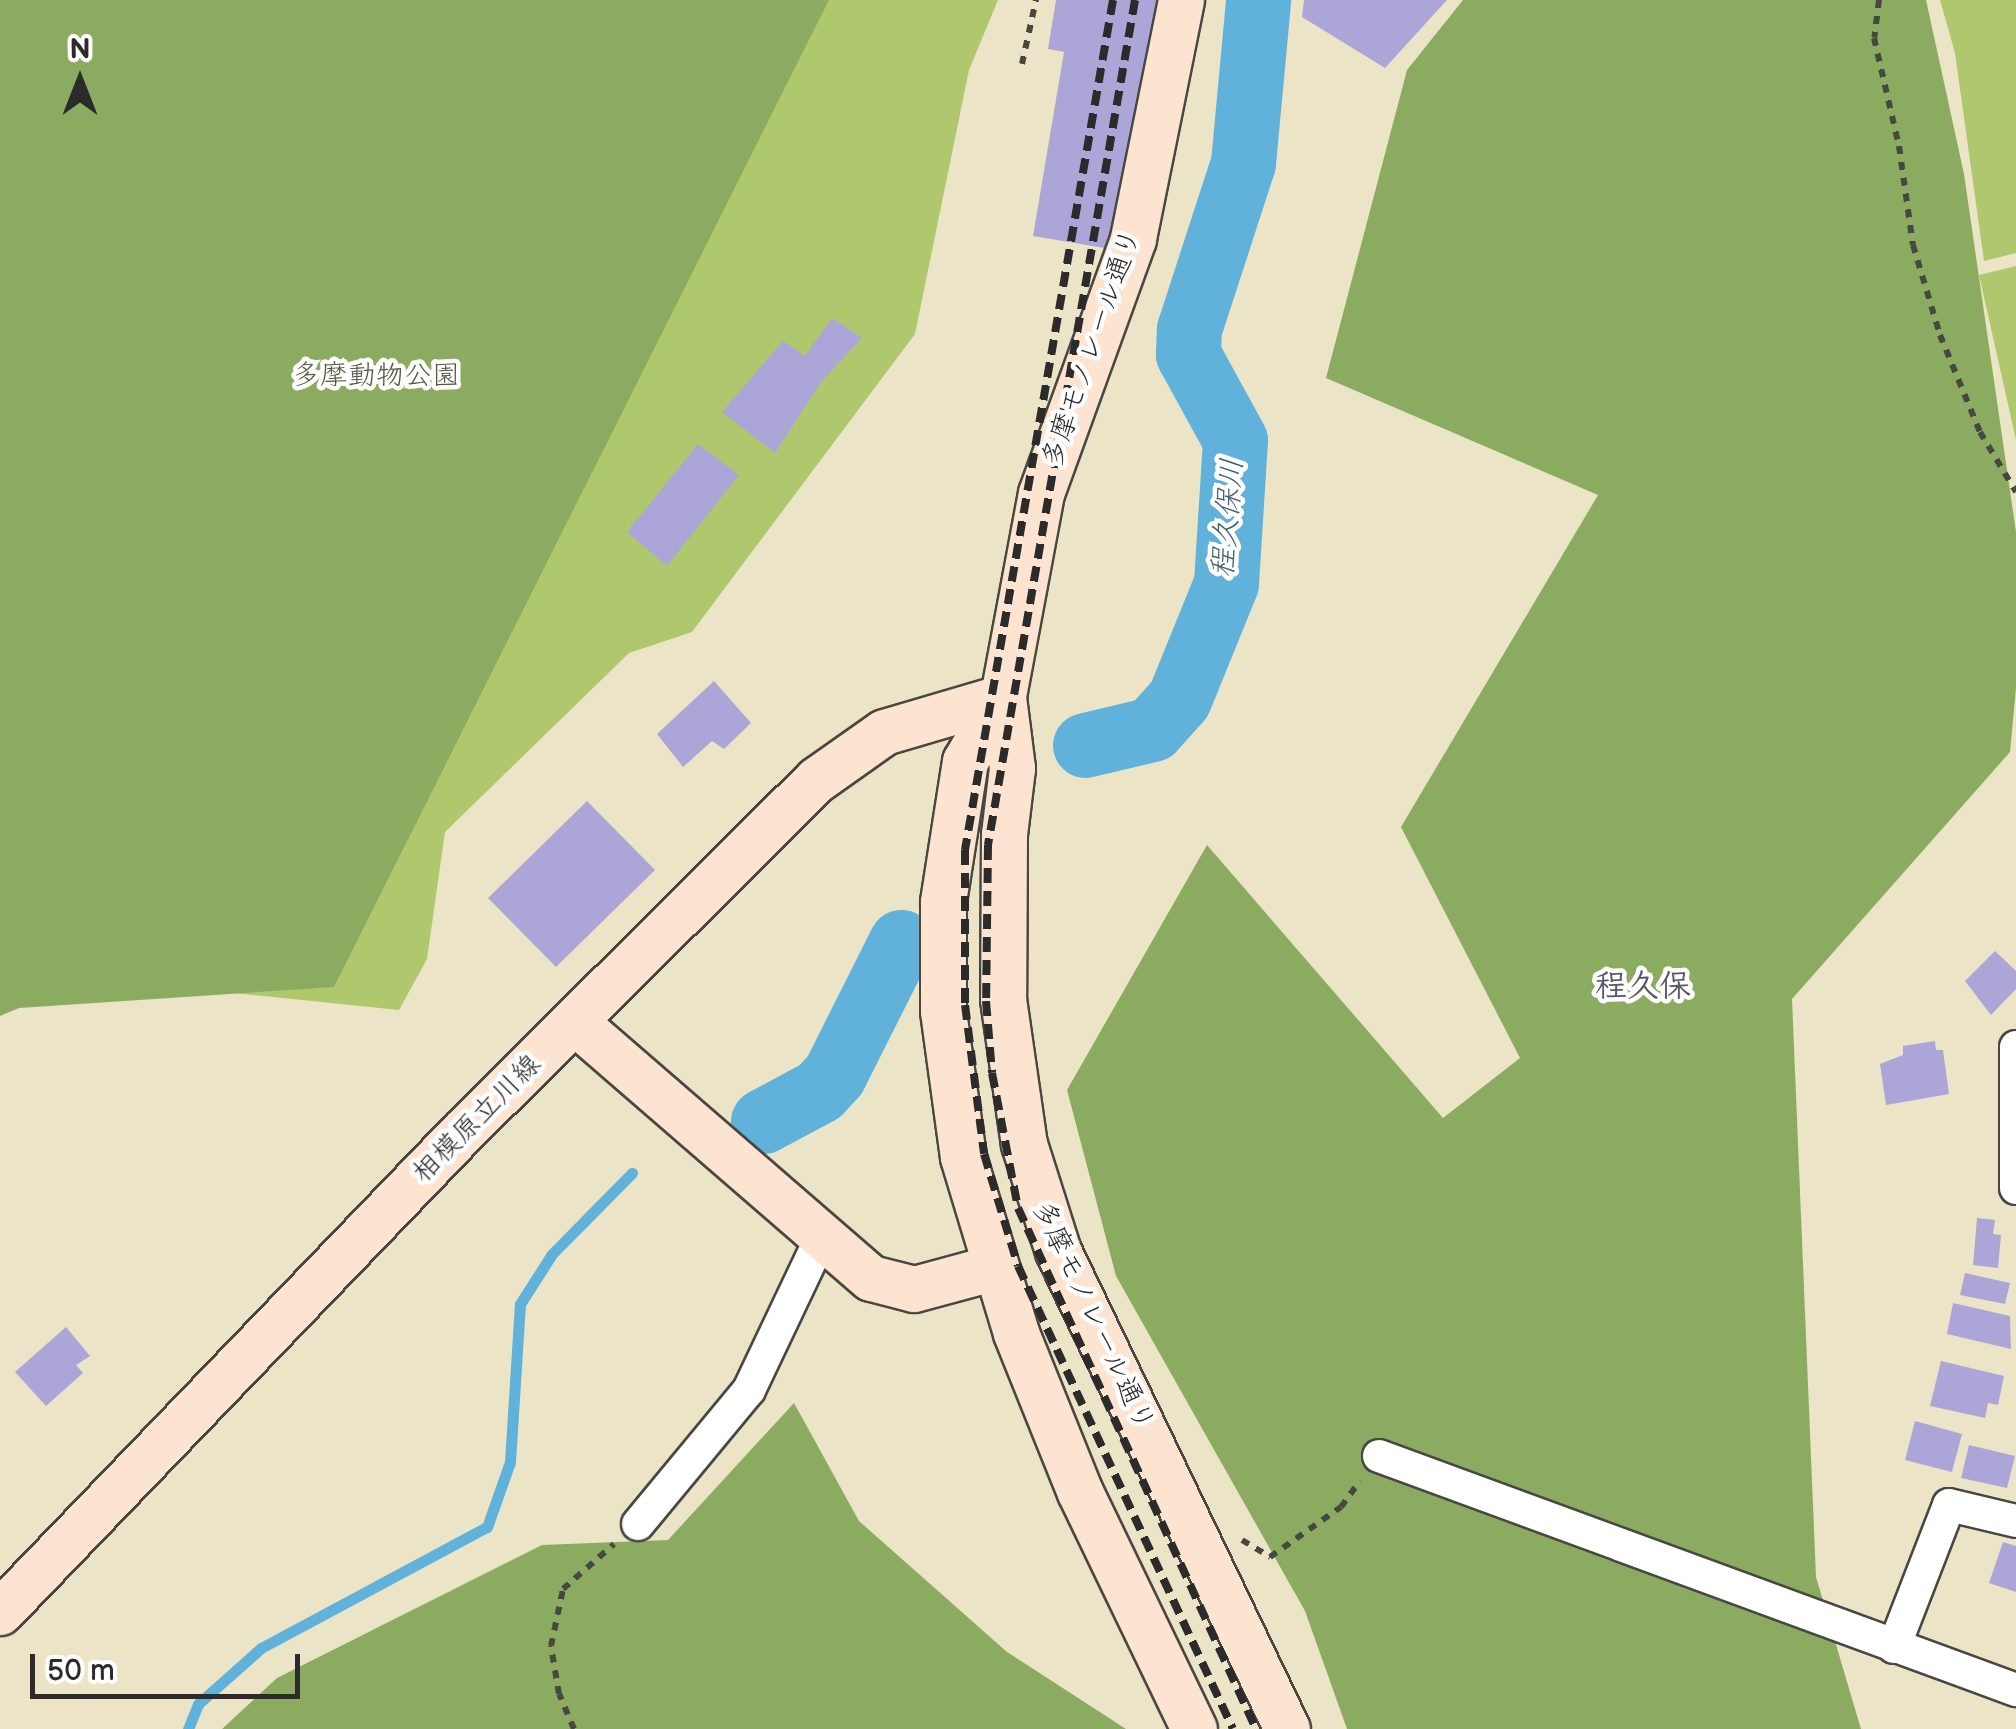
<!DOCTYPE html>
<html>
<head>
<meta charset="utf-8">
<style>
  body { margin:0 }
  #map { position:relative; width:2016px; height:1729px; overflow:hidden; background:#ece4c6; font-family:"Balsamiq Sans","Klee One",sans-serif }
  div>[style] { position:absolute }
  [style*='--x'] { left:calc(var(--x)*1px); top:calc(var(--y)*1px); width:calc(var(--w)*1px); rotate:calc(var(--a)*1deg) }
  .green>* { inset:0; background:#afc86d }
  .forest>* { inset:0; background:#8bac60 }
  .stream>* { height:11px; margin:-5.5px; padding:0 5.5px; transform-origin:5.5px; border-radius:5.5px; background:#60b2db }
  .river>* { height:65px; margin:-32.5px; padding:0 32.5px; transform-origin:32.5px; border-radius:32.5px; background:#60b2db }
  .building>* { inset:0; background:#aca5d8 }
  .path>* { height:6px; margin-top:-3px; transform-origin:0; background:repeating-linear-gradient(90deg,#484742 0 8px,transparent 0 16px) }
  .roads { filter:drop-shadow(2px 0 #484742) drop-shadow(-2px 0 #484742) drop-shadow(0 2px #484742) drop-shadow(0 -2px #484742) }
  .minor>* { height:32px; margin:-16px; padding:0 16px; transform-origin:16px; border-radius:16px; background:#fff }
  .secondary>* { height:45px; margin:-22.5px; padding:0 22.5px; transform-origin:22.5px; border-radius:22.5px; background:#fde4d0 }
  .rail>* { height:8px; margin-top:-4px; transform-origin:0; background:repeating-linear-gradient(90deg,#2b2b2b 0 15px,transparent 0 23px) }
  span { translate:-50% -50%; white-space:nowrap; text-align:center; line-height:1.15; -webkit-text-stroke:9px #fff; paint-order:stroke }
  .street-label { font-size:28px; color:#2b2b2b }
  .park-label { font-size:28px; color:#535a3f }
  .water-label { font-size:30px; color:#406171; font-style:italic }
  .quarter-label { font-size:32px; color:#585668; font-weight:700 }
  .north { position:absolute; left:30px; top:30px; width:100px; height:100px; -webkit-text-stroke:8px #fff; paint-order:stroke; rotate:0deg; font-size:28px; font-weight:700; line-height:40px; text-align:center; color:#2b2b2b }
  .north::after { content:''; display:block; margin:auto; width:35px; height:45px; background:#2b2b2b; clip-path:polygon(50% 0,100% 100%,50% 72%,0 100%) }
  .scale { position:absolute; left:30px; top:1654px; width:270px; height:45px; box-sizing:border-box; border:5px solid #2b2b2b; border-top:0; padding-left:12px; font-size:30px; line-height:35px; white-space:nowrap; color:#2b2b2b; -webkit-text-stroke:8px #fff; paint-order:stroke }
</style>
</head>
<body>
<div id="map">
  <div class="green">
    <i style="clip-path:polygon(0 0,998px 0,969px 70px,915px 334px,692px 632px,629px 653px,445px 832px,427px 959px,399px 1010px,127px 982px)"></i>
    <i style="clip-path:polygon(1940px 0,2016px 0,2016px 253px,1984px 261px,1955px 53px)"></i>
    <i style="clip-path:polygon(2016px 266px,2016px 440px,1979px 275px)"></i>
  </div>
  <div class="forest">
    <i style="clip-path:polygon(0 0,829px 0,334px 987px,19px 1008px,0 1016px)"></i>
    <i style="clip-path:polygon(1463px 0,1926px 0,1964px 174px,2016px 532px,2016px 688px,2010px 752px,1792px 999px,1816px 1577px,1861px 1729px,1347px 1729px,1305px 1611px,1116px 1276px,1067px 1090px,1207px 845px,1443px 1118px,1520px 1058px,1401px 827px,1598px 495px,1326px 378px,1407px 70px)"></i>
    <i style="clip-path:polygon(794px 1403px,859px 1521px,1007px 1652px,1126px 1729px,222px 1729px,277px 1678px,542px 1545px,668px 1540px)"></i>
  </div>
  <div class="stream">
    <i style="--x:188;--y:1729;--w:27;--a:-68"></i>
    <i style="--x:198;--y:1704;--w:84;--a:-41.6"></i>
    <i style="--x:261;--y:1648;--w:256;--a:-28.2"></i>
    <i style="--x:487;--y:1527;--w:69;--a:-70.5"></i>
    <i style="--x:510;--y:1462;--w:158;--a:-86.4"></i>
    <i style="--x:520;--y:1304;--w:59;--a:-57.4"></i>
    <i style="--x:552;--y:1254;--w:114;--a:-45.4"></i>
  </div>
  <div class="river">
    <i style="--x:1085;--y:745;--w:69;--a:-13.4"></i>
    <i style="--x:1152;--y:729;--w:40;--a:-48"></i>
    <i style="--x:1179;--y:699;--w:125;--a:-67.9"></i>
    <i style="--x:1226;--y:583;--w:143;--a:-86.4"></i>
    <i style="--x:1235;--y:440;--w:98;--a:-118.7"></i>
    <i style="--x:1188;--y:354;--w:25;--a:-88"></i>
    <i style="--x:1189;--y:329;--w:175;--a:-72"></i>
    <i style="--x:1243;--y:163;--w:164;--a:-84.7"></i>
    <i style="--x:763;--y:1121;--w:64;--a:-28.2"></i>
    <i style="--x:819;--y:1091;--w:22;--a:-47"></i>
    <i style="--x:834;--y:1075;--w:149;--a:-63.3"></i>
  </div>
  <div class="building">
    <i style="clip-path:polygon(1056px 0,1172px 0,1128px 252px,1033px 236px,1064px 52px,1048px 49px)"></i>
    <i style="clip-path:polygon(1304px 0,1447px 0,1385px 68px,1302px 17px)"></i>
    <i style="clip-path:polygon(832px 318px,862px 338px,821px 382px,775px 453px,722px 412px,783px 341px,805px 356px)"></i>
    <i style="clip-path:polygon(698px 444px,739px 475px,667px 566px,627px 532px)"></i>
    <i style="clip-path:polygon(714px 681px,751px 723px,724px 749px,712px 741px,683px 767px,657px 734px)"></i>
    <i style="clip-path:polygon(587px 801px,655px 870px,556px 967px,488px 898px)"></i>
    <i style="clip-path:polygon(1995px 951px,2016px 971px,2016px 989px,1991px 1015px,1965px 981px)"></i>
    <i style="clip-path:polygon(1935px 1041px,1936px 1050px,1943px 1050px,1949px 1094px,1886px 1105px,1880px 1064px,1903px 1055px,1903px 1046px)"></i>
    <i style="clip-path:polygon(1977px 1218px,1995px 1220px,1993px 1234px,2001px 1235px,1998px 1268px,1973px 1265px)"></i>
    <i style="clip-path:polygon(1965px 1273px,2010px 1283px,2005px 1304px,1960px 1295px)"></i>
    <i style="clip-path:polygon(1953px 1303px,2010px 1316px,2011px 1349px,1947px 1334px)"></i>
    <i style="clip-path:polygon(66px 1327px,90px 1356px,76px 1365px,83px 1373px,46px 1406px,15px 1372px)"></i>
    <i style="clip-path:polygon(1941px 1361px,2004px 1376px,1998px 1405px,1988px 1403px,1985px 1418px,1930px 1406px)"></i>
    <i style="clip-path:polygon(1915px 1421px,1962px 1434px,1952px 1472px,1905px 1460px)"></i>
    <i style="clip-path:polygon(1969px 1445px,2015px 1456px,2007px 1488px,1961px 1478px)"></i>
    <i style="clip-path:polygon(2003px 1542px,2016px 1546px,2016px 1592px,1989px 1583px)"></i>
  </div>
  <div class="path">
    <i style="--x:1879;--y:0;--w:38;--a:97"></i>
    <i style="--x:1874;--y:38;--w:111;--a:77"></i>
    <i style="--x:1899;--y:146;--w:100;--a:82"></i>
    <i style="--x:1913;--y:245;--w:94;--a:73.3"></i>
    <i style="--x:1940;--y:335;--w:105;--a:67.6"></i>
    <i style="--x:1980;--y:432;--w:70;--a:59"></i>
    <i style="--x:1022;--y:64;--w:66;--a:-77.7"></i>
    <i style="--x:1242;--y:1540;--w:33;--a:31"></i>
    <i style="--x:1270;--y:1557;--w:87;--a:-35.2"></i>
    <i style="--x:1341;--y:1507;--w:32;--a:-54"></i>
    <i style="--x:574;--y:1729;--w:38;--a:-113"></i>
    <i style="--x:559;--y:1694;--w:49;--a:-99.5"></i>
    <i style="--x:551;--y:1646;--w:58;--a:-78.1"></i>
    <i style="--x:563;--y:1589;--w:68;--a:-41.4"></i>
  </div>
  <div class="roads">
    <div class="minor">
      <i style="--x:2016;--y:1047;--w:141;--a:90"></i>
      <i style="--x:1379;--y:1456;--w:679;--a:20.17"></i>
      <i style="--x:638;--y:1524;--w:174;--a:-50.4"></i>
      <i style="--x:749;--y:1390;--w:170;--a:-64.6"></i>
      <i style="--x:1894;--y:1647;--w:152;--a:-68.8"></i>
      <i style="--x:1949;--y:1505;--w:69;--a:13.4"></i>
    </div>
    <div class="secondary">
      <i style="--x:1181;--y:0;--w:244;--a:101.4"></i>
      <i style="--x:1133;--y:239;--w:270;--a:109.9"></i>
      <i style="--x:1041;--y:493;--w:208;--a:100.6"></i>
      <i style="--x:1003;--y:697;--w:72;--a:82.8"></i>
      <i style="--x:1012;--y:768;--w:66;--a:96.9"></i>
      <i style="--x:1004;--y:834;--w:165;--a:90.3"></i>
      <i style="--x:1003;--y:999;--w:147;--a:81.8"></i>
      <i style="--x:1024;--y:1144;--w:112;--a:72.4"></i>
      <i style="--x:1058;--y:1251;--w:530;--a:64.4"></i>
      <i style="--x:1003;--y:697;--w:74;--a:120.7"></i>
      <i style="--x:965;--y:761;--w:143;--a:98.9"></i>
      <i style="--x:943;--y:902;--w:109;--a:90"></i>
      <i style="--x:943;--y:1011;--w:147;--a:82.2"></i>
      <i style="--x:963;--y:1157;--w:184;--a:73.2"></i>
      <i style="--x:1016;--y:1333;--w:171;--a:68.1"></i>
      <i style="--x:1080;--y:1492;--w:263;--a:64.3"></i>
      <i style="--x:575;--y:1022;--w:391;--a:40.9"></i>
      <i style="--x:871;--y:1278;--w:44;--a:14.3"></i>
      <i style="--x:914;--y:1289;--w:81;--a:-15.1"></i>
      <i style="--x:0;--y:1612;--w:665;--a:-46.1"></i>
      <i style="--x:461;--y:1133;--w:501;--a:-44.84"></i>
      <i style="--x:816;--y:780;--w:83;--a:-35.2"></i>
      <i style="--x:884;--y:732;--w:124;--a:-16.4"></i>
    </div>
  </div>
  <div class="rail">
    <i style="--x:1113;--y:0;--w:863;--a:99.88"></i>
    <i style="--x:965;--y:850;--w:155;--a:90"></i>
    <i style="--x:965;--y:1005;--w:150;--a:82.7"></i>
    <i style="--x:984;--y:1154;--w:117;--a:73.1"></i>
    <i style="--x:1018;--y:1266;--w:510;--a:65.09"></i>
    <i style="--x:1135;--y:0;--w:858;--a:99.87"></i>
    <i style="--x:988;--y:845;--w:156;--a:90.7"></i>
    <i style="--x:986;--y:1001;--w:72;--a:85.2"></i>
    <i style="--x:992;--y:1073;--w:137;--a:79.1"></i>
    <i style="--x:1018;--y:1208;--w:573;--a:65.45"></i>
  </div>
  <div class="street-label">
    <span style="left:1092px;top:348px;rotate:-71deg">多摩モノレール通り</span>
    <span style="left:477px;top:1119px;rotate:-45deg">相模原立川線</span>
    <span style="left:1093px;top:1316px;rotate:65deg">多摩モノレール通り</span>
  </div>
  <div class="park-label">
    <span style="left:376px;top:376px">多摩動物公園</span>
  </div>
  <div class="water-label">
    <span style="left:1228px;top:518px;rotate:-85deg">程久保川</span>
  </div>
  <div class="quarter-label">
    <span style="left:1643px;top:987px">程久保</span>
  </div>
  <div class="north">N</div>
  <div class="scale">50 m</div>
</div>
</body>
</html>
